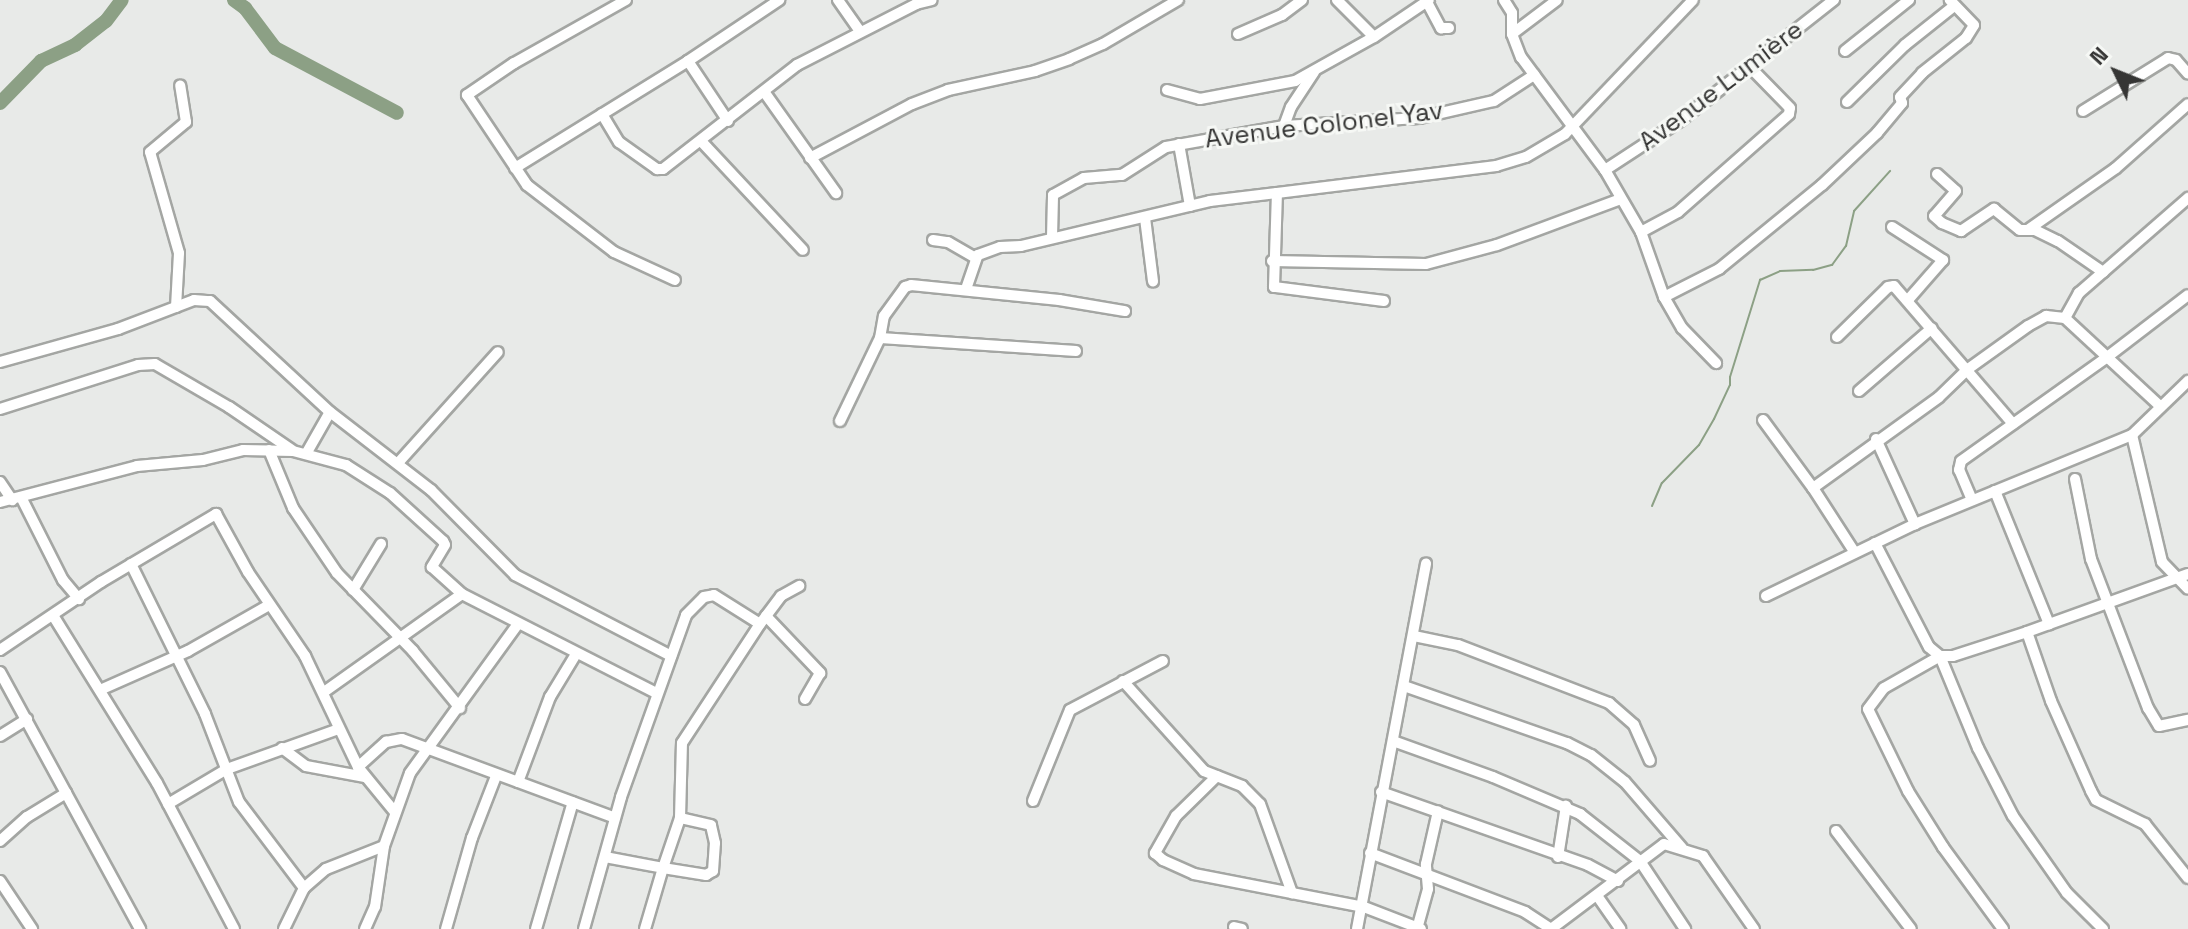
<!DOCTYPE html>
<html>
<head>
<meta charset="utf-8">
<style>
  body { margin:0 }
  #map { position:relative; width:2188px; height:929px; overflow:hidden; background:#e8eae8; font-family:"Space Grotesk",sans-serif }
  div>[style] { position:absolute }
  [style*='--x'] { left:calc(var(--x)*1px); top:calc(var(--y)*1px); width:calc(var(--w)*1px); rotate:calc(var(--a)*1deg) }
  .stream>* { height:2px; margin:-1px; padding:0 1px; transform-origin:1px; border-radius:1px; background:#8ca085 }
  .river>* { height:14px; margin:-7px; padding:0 7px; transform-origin:7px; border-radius:7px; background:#8ca085 }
  .roads { filter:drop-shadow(2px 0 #a4a6a3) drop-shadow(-2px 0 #a4a6a3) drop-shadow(0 2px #a4a6a3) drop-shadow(0 -2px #a4a6a3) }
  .street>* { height:10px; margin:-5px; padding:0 5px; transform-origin:5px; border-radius:5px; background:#fff }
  span { translate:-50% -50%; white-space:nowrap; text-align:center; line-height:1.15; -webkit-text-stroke:6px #f6f8f5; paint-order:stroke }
  .street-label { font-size:26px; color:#353534 }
  .north { position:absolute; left:2076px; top:32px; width:80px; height:80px; -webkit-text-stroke:6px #f6f8f5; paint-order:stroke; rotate:313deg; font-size:22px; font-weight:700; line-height:32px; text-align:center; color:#353534 }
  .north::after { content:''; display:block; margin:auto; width:28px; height:36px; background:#353534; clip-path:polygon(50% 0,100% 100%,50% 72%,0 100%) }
</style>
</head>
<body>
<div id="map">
  <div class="stream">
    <i style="--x:1652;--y:506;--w:25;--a:-67"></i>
    <i style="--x:1662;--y:483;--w:53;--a:-45.8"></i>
    <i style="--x:1699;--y:445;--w:30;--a:-60"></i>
    <i style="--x:1714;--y:419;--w:38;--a:-65"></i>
    <i style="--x:1730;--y:385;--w:8;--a:-90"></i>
    <i style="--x:1730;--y:377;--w:102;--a:-72.8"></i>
    <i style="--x:1760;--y:280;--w:22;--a:-24"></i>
    <i style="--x:1780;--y:271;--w:33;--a:-2"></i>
    <i style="--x:1813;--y:270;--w:20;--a:-15"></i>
    <i style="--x:1832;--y:265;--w:24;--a:-54"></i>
    <i style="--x:1846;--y:246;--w:36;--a:-77"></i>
    <i style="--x:1854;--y:211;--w:54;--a:-48"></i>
  </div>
  <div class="river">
    <i style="--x:234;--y:0;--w:14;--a:36"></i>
    <i style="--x:245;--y:8;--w:50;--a:53.1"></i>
    <i style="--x:275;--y:48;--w:138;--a:28"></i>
    <i style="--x:0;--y:103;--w:59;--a:-45.7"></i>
    <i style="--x:41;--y:61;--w:38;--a:-25"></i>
    <i style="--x:75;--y:45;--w:39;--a:-38"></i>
    <i style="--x:106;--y:21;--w:26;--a:-53"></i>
  </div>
  <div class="roads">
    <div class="street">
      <i style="--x:626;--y:0;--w:129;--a:150.6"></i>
      <i style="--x:514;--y:63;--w:57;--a:145.8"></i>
      <i style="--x:467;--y:95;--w:108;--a:56.3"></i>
      <i style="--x:527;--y:185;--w:110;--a:37.6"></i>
      <i style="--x:614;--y:252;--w:67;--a:24.7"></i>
      <i style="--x:838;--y:0;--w:39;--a:55"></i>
      <i style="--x:1337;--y:0;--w:52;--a:45"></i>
      <i style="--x:1504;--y:0;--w:15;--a:58"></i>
      <i style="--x:1512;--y:13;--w:21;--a:90"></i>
      <i style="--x:1512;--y:34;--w:25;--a:69"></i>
      <i style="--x:1521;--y:57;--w:141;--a:53.4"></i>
      <i style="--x:1605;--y:170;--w:72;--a:59.9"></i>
      <i style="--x:1641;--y:232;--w:69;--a:70.5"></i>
      <i style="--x:1664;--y:297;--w:62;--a:-27"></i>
      <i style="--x:1719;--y:269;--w:133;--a:-39.2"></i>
      <i style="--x:1822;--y:185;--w:76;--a:-43.4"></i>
      <i style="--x:1877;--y:133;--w:39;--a:-50"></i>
      <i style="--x:1902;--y:103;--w:6;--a:-108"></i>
      <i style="--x:1900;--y:97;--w:33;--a:-47"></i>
      <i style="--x:1922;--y:73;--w:56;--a:-38.5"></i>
      <i style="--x:1966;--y:38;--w:15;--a:-58"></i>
      <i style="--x:1974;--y:25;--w:35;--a:-134"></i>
      <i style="--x:1427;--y:2;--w:30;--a:62"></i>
      <i style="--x:1441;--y:28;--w:8;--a:0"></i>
      <i style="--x:1238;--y:34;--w:48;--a:-23.4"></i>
      <i style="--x:1282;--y:15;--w:25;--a:-37"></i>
      <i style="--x:1512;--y:34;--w:56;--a:-37.1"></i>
      <i style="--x:1845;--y:51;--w:82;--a:-38.6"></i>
      <i style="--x:688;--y:61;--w:110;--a:-33.8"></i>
      <i style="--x:1167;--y:90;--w:34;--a:15"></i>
      <i style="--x:1200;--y:99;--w:97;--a:-10.7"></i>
      <i style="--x:1295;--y:81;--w:90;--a:-29.1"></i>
      <i style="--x:1374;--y:37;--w:66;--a:-33.9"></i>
      <i style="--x:765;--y:93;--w:123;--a:54.6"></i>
      <i style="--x:1847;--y:102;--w:81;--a:-44.5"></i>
      <i style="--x:1905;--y:45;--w:63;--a:-38.5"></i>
      <i style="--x:2083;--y:111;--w:100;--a:-31.9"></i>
      <i style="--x:2168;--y:58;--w:8;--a:14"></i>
      <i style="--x:2176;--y:60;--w:18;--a:49"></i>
      <i style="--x:602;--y:114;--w:33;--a:59"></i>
      <i style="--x:619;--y:142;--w:47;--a:35.4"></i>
      <i style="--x:657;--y:169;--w:6;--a:0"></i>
      <i style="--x:663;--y:169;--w:170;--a:-37.8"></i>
      <i style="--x:797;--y:65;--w:134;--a:-27.1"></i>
      <i style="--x:916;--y:4;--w:16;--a:-14"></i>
      <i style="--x:1284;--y:126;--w:20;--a:-70"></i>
      <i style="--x:1291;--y:107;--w:42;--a:-56.7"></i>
      <i style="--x:701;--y:141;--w:149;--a:46.9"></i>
      <i style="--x:1179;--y:144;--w:63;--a:79.9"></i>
      <i style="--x:810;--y:158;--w:115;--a:-27.9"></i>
      <i style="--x:912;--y:104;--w:39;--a:-21"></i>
      <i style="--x:948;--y:90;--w:89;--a:-12.3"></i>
      <i style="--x:1035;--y:71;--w:36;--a:-19"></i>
      <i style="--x:1069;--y:59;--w:37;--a:-24"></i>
      <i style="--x:1103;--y:44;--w:87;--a:-30.4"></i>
      <i style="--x:515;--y:168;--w:203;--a:-31.7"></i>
      <i style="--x:688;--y:61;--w:72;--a:56.3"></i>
      <i style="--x:1605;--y:170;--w:90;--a:-33.2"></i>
      <i style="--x:1680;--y:121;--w:196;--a:-38.2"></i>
      <i style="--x:1937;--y:174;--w:25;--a:42"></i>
      <i style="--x:1956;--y:191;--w:33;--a:131"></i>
      <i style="--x:1934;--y:216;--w:11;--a:41"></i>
      <i style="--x:1942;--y:223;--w:21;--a:23"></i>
      <i style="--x:1961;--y:231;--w:40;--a:-34"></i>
      <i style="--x:1994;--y:209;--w:33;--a:39"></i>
      <i style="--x:2020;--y:230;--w:15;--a:0"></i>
      <i style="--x:2035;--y:230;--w:25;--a:26"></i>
      <i style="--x:2058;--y:241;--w:55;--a:34.6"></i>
      <i style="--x:1145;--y:218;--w:64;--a:82.8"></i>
      <i style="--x:1892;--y:227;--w:61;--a:32.9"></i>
      <i style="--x:1943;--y:260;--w:53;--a:131.2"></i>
      <i style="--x:2029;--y:229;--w:106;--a:-35"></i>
      <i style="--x:2116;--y:168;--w:96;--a:-41.6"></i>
      <i style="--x:1641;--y:232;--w:42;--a:-28.4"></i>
      <i style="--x:1678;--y:212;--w:148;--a:-41.4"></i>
      <i style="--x:1789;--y:114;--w:6;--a:-81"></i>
      <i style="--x:1790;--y:108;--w:57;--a:-134.3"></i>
      <i style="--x:1052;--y:237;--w:42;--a:-88.6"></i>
      <i style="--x:1053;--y:195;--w:35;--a:-29"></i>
      <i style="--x:1084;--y:178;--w:38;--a:-5"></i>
      <i style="--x:1122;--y:175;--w:52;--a:-32.5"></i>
      <i style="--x:1166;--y:147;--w:120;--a:-10.1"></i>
      <i style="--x:1284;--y:126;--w:135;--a:-3.4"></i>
      <i style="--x:1419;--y:118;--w:77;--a:-12.8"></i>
      <i style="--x:1494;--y:101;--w:48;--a:-33"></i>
      <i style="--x:933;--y:240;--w:15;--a:8"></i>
      <i style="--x:948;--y:242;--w:32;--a:30"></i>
      <i style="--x:1272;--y:261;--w:154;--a:1.1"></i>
      <i style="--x:1426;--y:264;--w:73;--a:-15"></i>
      <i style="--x:1497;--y:245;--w:132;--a:-20.4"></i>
      <i style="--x:966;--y:289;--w:36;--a:-71"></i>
      <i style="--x:978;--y:255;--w:23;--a:-20"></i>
      <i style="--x:1000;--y:247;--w:21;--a:-3"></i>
      <i style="--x:1021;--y:246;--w:194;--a:-13.4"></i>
      <i style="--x:1210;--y:201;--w:67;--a:-6.8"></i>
      <i style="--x:1664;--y:297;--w:36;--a:60"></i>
      <i style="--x:1682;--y:328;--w:49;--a:45.8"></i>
      <i style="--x:1384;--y:301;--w:111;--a:-172.7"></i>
      <i style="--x:1274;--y:287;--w:94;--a:-88.2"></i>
      <i style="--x:1277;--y:193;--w:221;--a:-7"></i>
      <i style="--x:1496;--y:166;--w:31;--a:-17"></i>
      <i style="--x:1526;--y:157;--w:45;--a:-30.5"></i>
      <i style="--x:1565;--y:134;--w:185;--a:-46.3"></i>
      <i style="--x:176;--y:307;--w:54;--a:-86.8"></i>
      <i style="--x:179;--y:253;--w:105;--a:-106"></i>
      <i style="--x:150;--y:152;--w:47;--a:-39.8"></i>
      <i style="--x:186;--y:122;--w:37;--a:-99"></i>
      <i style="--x:2065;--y:318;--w:129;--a:42.8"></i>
      <i style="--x:1837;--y:337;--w:71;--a:-44.4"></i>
      <i style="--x:1888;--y:287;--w:6;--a:-9"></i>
      <i style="--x:1894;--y:286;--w:182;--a:49.2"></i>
      <i style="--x:1076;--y:351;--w:196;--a:-176.2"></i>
      <i style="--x:880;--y:338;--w:22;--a:-80"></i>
      <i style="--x:884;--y:316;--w:36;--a:-54"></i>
      <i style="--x:905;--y:287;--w:6;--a:-18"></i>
      <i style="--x:911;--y:285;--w:149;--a:5.8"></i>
      <i style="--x:1059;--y:300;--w:67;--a:9.5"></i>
      <i style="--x:0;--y:362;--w:123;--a:-15.6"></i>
      <i style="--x:118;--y:329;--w:81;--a:-20.9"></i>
      <i style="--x:194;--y:300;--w:16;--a:4"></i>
      <i style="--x:210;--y:301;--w:163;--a:42.8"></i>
      <i style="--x:330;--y:412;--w:128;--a:37.7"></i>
      <i style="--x:431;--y:490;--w:120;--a:45.3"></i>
      <i style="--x:515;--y:575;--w:176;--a:27.4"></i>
      <i style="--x:1859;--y:391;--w:96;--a:-40.8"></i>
      <i style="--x:0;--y:409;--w:145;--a:-17.7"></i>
      <i style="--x:138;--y:365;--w:17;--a:-3"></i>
      <i style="--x:155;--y:364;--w:86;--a:30.2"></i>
      <i style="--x:229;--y:407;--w:76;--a:34.3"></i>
      <i style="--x:1763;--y:420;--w:84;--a:53.7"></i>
      <i style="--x:1813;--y:488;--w:77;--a:57.1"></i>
      <i style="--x:840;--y:421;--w:92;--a:-64.3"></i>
      <i style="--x:2132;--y:435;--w:130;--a:76.7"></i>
      <i style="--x:2162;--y:562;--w:37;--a:46"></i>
      <i style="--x:1876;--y:439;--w:94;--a:65.4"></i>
      <i style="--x:269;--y:450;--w:63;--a:67.5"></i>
      <i style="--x:293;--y:508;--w:78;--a:55.9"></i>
      <i style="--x:337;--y:573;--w:109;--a:45.7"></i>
      <i style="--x:413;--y:651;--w:74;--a:50.5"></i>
      <i style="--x:306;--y:454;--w:48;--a:-60.3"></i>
      <i style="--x:398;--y:463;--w:149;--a:-48"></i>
      <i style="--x:2075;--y:479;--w:82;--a:78.7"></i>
      <i style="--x:2091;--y:559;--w:160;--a:69.1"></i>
      <i style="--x:2148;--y:708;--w:21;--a:59"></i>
      <i style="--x:2159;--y:726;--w:30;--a:-12"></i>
      <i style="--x:0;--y:482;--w:22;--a:56"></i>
      <i style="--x:1813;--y:488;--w:155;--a:-35.8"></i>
      <i style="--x:1939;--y:397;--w:40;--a:-44"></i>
      <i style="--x:1968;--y:369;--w:74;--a:-35.6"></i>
      <i style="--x:2028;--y:326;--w:21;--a:-29"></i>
      <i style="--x:2046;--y:316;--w:19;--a:6"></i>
      <i style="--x:2065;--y:318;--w:29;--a:-61"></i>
      <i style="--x:2079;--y:293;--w:145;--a:-41.1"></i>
      <i style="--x:1995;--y:491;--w:144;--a:67.9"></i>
      <i style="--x:21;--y:497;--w:93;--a:63.2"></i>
      <i style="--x:63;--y:580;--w:25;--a:50"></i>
      <i style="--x:1972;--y:500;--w:33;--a:-113"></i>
      <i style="--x:1959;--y:470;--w:9;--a:-77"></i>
      <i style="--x:1961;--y:461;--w:178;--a:-35.4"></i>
      <i style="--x:2106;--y:358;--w:103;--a:-37.5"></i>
      <i style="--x:0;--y:502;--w:142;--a:-14.7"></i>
      <i style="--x:137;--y:466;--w:66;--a:-5.2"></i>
      <i style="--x:203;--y:460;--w:41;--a:-14"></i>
      <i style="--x:243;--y:450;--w:50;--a:1.1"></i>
      <i style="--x:293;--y:451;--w:55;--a:14.8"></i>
      <i style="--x:346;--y:465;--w:52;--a:32.5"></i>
      <i style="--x:390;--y:493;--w:72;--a:42.2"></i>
      <i style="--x:443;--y:541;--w:4;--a:63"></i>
      <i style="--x:445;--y:545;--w:26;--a:121"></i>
      <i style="--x:432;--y:567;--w:40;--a:42"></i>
      <i style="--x:462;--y:594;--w:218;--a:27"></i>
      <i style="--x:1875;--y:543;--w:117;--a:62.6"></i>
      <i style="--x:1929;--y:647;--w:14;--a:39"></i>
      <i style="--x:1940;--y:656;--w:13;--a:0"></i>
      <i style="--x:1953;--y:656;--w:78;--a:-18"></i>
      <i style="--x:2027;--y:632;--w:171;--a:-19.8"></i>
      <i style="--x:131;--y:564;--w:167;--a:63.7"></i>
      <i style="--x:205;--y:714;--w:94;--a:68.9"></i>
      <i style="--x:239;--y:802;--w:108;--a:52.9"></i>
      <i style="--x:353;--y:590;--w:54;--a:-58.7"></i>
      <i style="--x:1766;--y:596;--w:165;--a:-25.8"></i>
      <i style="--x:1915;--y:524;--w:235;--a:-22.3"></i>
      <i style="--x:2132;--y:435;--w:78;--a:-44"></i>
      <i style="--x:766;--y:616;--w:79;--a:46.5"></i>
      <i style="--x:820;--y:673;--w:30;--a:120"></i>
      <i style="--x:54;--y:617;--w:195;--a:58.2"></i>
      <i style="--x:157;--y:783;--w:165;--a:62.2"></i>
      <i style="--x:2027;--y:632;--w:73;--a:70.8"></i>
      <i style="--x:2051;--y:701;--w:98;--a:66"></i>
      <i style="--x:2091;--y:791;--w:10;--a:61"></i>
      <i style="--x:2096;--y:800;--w:55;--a:26.1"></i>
      <i style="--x:2145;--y:824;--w:69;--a:51.5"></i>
      <i style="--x:1414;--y:636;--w:45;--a:11.6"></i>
      <i style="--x:1458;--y:645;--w:162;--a:21"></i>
      <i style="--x:1609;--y:703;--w:33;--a:41"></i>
      <i style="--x:1634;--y:725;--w:39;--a:66"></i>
      <i style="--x:0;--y:650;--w:122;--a:-34"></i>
      <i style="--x:101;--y:582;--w:134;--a:-30.6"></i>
      <i style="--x:216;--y:514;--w:66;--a:61.1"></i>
      <i style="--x:248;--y:572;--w:102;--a:55.8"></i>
      <i style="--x:305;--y:656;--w:123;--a:64.5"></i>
      <i style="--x:358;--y:767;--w:57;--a:50.7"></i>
      <i style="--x:0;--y:672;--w:293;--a:61.4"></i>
      <i style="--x:1123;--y:681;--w:121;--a:48"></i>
      <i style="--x:1204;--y:771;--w:41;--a:21.5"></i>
      <i style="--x:1242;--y:786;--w:25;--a:45"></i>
      <i style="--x:1260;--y:804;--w:95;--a:70.2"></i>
      <i style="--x:1404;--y:686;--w:173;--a:19.3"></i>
      <i style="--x:1567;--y:743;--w:27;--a:27"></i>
      <i style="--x:1591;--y:755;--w:43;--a:38.5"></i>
      <i style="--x:1625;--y:782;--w:87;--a:49.2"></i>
      <i style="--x:100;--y:690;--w:96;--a:-23.9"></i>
      <i style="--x:188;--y:651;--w:93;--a:-29.6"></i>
      <i style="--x:324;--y:692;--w:169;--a:-35.4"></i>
      <i style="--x:0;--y:736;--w:32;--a:-32"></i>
      <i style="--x:1393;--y:741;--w:106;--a:19.8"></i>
      <i style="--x:1493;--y:777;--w:95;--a:23"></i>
      <i style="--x:1580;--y:814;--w:76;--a:38.1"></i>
      <i style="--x:1640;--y:861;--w:82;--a:56.5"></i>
      <i style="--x:282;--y:748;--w:30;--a:37"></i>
      <i style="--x:306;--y:766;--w:60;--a:10.6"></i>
      <i style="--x:358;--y:767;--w:38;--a:-42"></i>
      <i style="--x:386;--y:742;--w:16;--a:-11"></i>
      <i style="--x:402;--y:739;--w:227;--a:20.3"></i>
      <i style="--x:1217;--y:776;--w:57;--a:135.7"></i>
      <i style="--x:1176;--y:816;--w:43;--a:119.6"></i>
      <i style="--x:1155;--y:853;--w:11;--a:41"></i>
      <i style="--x:1163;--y:860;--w:34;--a:24"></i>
      <i style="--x:1194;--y:874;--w:173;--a:11"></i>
      <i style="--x:1364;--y:907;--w:61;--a:21.1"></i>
      <i style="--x:518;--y:782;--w:91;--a:-69.4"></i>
      <i style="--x:550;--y:697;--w:50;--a:-58.8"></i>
      <i style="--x:1381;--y:792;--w:219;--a:19.4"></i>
      <i style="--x:1588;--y:865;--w:34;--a:28"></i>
      <i style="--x:1033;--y:801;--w:98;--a:-67.9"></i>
      <i style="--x:1070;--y:710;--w:105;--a:-27.8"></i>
      <i style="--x:168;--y:804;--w:69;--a:-30.7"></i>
      <i style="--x:227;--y:769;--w:119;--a:-19.7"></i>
      <i style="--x:1836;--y:831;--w:123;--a:52.6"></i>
      <i style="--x:0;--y:841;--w:36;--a:-42"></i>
      <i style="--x:27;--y:817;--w:46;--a:-31.6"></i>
      <i style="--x:1370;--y:853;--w:166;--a:20.8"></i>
      <i style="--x:1525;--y:912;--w:31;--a:33"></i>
      <i style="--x:605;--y:857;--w:59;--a:10.7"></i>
      <i style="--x:663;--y:868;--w:53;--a:-71.2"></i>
      <i style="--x:680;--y:818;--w:75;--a:-88.5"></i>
      <i style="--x:682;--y:743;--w:142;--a:-56.8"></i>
      <i style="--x:760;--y:624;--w:35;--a:-53"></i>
      <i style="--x:781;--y:596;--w:21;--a:-29"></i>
      <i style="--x:1558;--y:857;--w:52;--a:-81.1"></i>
      <i style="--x:0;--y:881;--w:58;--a:56.3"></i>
      <i style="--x:1598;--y:897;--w:39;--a:55"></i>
      <i style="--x:1234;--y:927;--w:8;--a:14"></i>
      <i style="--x:284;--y:929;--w:46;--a:-64"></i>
      <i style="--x:304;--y:888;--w:29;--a:-41"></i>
      <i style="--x:326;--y:869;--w:62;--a:-21.6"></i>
      <i style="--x:365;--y:929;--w:24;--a:-66"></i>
      <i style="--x:375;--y:907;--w:62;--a:-81.6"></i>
      <i style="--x:384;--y:846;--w:77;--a:-70.4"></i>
      <i style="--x:410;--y:773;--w:184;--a:-54.1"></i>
      <i style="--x:446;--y:929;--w:95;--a:-74.1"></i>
      <i style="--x:472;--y:838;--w:66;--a:-68.8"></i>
      <i style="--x:536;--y:929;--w:132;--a:-73.8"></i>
      <i style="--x:584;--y:929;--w:137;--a:-74.3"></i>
      <i style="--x:621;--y:797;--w:193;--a:-70.3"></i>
      <i style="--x:686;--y:615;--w:25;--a:-45"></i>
      <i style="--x:704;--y:597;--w:10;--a:-11"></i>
      <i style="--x:714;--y:595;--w:54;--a:32.2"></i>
      <i style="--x:645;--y:929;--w:64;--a:-73.6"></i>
      <i style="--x:663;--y:868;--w:44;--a:9.2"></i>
      <i style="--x:706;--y:875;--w:8;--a:-30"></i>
      <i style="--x:713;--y:871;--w:28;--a:-86"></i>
      <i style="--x:715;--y:843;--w:18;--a:-103"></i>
      <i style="--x:711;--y:825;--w:32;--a:-167"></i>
      <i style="--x:1357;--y:929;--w:372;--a:-79.3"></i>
      <i style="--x:1417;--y:929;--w:41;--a:-74.6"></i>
      <i style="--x:1428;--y:889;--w:25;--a:-95"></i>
      <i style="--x:1426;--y:864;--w:54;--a:-77.2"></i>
      <i style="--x:1551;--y:929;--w:141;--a:-37"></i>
      <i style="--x:1664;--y:844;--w:41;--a:17.1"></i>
      <i style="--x:1703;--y:856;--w:89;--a:55.1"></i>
      <i style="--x:2003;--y:929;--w:102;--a:-126.2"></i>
      <i style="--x:1943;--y:847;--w:66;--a:-122"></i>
      <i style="--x:1908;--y:791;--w:91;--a:-116"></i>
      <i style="--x:1868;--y:709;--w:26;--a:-53"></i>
      <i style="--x:1884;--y:688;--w:64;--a:-29.7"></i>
      <i style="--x:1940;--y:656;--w:100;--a:67.6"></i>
      <i style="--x:1978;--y:748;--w:76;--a:62.8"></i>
      <i style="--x:2013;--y:816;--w:94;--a:55"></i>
      <i style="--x:2067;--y:893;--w:51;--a:45"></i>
    </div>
  </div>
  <div class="street-label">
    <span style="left:1721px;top:86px;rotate:-37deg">Avenue Lumière</span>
    <span style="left:1324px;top:125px;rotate:-7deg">Avenue Colonel Yav</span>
  </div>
  <div class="north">N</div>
</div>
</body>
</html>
